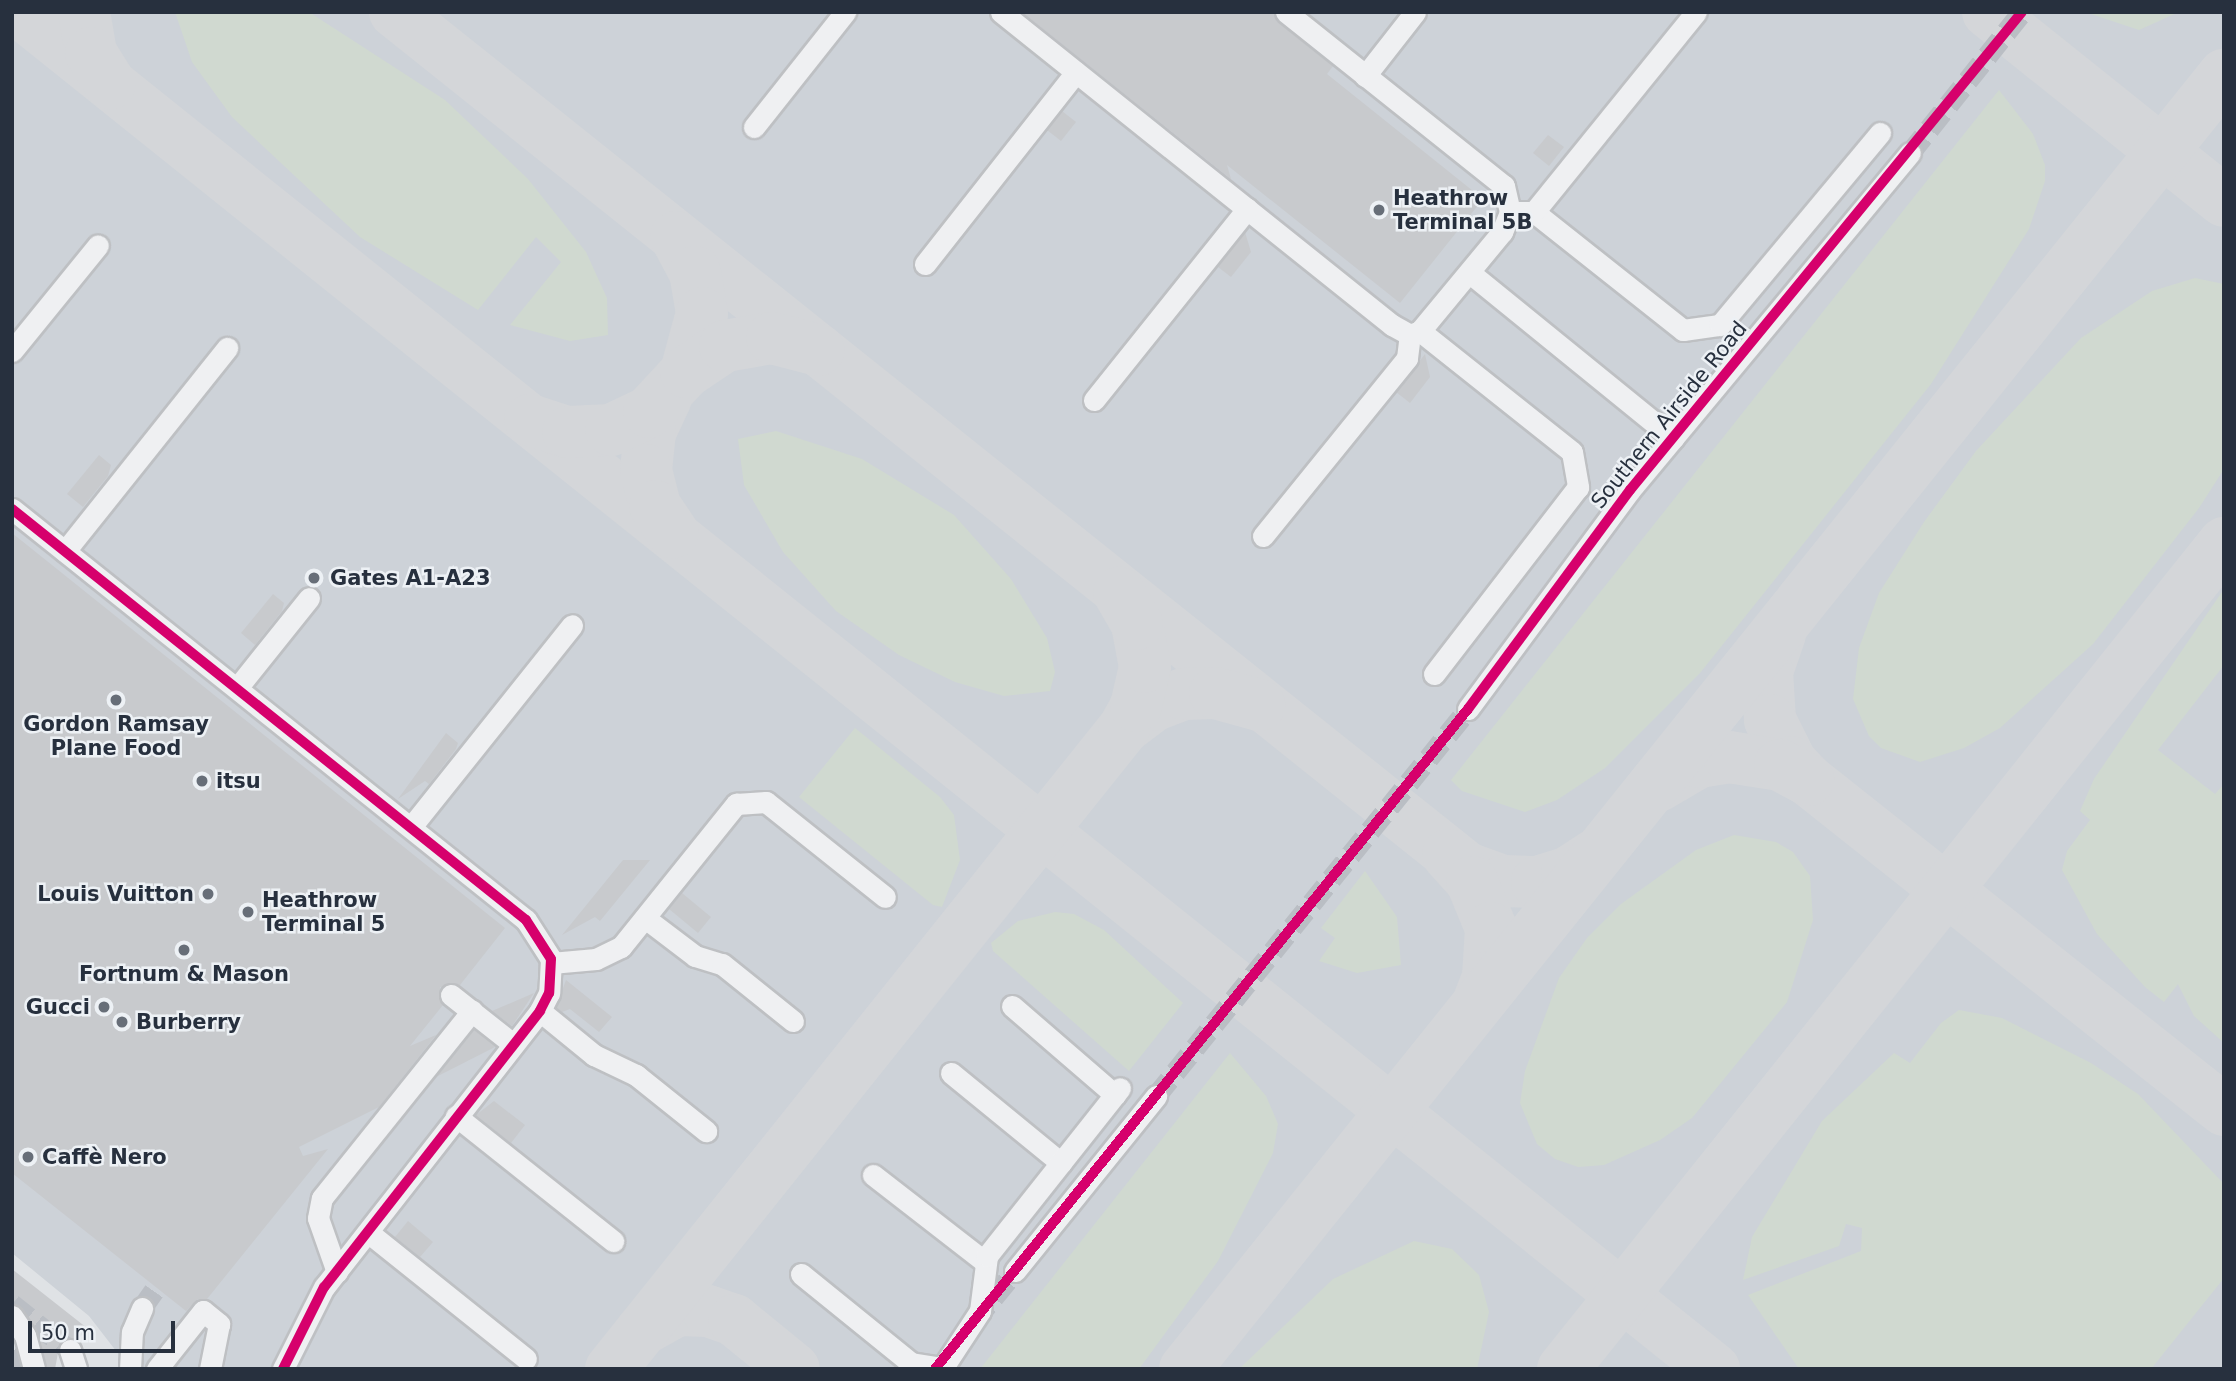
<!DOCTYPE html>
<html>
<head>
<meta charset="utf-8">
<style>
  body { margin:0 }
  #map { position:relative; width:2236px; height:1381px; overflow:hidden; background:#dfe2e5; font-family:"DejaVu Sans",sans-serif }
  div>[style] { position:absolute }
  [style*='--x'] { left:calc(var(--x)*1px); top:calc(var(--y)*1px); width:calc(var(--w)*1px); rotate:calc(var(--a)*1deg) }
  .built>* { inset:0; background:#cdd2d8 }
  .green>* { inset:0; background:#d0d9d0 }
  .taxiway>* { height:52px; margin:-26px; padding:0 26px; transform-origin:26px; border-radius:26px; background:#d4d6d9 }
  .building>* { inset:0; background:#c8cacd }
  .minor-tunnel>* { height:21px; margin-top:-10.5px; transform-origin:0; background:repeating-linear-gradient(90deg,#babec4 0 21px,transparent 0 31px) }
  .roads { filter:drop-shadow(2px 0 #bec0c3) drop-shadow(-2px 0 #bec0c3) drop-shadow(0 2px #bec0c3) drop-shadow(0 -2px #bec0c3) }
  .minor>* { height:21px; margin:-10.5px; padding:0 10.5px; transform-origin:10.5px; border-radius:10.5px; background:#eff0f2 }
  .cycleway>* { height:10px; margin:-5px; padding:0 5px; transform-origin:5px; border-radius:5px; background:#d6006c }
  .dots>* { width:19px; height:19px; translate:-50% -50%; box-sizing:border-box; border:4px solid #edf1f5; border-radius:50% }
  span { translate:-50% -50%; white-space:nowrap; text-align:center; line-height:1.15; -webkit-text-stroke:5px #edf1f5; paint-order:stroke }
  .poi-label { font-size:21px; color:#27303e; font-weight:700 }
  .left { translate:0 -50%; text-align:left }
  .right { translate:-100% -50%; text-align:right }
  .street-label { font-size:21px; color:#27303e }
  .frame { position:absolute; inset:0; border:14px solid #27303e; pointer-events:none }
  .scale { position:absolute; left:28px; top:1321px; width:147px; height:32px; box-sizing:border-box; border:4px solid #27303e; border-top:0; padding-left:9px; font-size:21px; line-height:24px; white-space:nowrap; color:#27303e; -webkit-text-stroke:5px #edf1f5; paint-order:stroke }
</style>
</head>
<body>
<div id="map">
  <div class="built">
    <i style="clip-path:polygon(12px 12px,2224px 12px,2224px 1369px,130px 1369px,89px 1316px,12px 1253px)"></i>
  </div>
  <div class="green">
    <i style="clip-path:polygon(175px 12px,312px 14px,445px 100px,528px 179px,586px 252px,607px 298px,608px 335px,570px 341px,510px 325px,561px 262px,536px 237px,478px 310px,360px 237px,232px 117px,192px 62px)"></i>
    <i style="clip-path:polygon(2085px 12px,2179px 12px,2139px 30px)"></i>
    <i style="clip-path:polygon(1999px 90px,2033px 134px,2045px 165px,2045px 181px,2029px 229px,1931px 384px,1700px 673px,1605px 768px,1557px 800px,1525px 812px,1462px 791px,1451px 780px)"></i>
    <i style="clip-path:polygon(2195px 278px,2224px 284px,2224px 469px,2199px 508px,2093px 644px,2000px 728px,1964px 748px,1920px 762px,1881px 748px,1869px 736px,1853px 699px,1859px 648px,1879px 593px,1924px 522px,1976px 451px,2081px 338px,2152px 291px)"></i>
    <i style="clip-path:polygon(776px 431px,862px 459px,954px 515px,1011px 579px,1047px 638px,1055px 672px,1050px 691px,1004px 696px,955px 682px,899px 655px,836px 611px,783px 552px,744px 485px,738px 439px)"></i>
    <i style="clip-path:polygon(2224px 589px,2224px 665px,2158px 750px,2215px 794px,2224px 784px,2224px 1043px,2194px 1016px,2178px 984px,2164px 1002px,2145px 987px,2097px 934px,2062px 870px,2067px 851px,2090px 820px,2080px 811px,2094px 779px)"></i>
    <i style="clip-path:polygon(855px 728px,940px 797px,954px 815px,960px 860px,942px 907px,933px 905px,799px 797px)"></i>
    <i style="clip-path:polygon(1734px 835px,1776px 842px,1793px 852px,1810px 876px,1813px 920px,1787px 1002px,1692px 1118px,1660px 1140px,1604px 1165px,1578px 1167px,1555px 1159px,1537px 1144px,1520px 1103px,1525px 1071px,1559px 978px,1587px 938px,1621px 904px,1696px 850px)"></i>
    <i style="clip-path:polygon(1365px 871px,1397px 917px,1401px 965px,1357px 973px,1319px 961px,1335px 938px,1321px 928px)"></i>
    <i style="clip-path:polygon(1055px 912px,1074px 914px,1104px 930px,1183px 1003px,1129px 1071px,993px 951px,991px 943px,1018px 921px)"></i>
    <i style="clip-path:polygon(1959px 1010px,2002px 1018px,2091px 1063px,2138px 1094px,2224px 1184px,2224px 1278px,2151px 1369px,1799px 1369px,1748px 1295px,1861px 1251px,1862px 1228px,1846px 1224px,1839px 1246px,1743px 1280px,1752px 1237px,1822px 1121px,1894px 1053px,1910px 1063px,1941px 1023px)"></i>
    <i style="clip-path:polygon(1230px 1053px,1266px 1096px,1278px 1124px,1273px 1153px,1218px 1261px,1139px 1369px,980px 1369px)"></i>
    <i style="clip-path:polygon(1414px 1241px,1452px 1249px,1479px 1275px,1489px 1312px,1477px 1369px,1239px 1369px,1333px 1279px)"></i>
  </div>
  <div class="taxiway">
    <i style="--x:20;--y:12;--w:2171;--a:38.7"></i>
    <i style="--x:84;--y:12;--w:42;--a:80.3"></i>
    <i style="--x:91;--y:53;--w:36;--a:58"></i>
    <i style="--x:395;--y:12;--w:1372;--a:38.61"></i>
    <i style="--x:1467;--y:868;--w:38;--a:20"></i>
    <i style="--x:1503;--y:881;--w:34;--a:2"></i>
    <i style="--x:1537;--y:882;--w:31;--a:-17"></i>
    <i style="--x:1567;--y:873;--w:33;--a:-33"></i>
    <i style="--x:1988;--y:12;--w:302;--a:38.7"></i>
    <i style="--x:676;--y:237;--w:40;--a:62"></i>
    <i style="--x:695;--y:272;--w:42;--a:80.3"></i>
    <i style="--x:702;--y:313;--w:61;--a:105.2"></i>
    <i style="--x:666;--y:398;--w:38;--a:115"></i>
    <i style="--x:650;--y:432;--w:38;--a:96"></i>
    <i style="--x:646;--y:470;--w:37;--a:76"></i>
    <i style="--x:655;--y:506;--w:32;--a:56"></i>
    <i style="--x:530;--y:420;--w:40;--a:18"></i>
    <i style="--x:568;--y:432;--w:43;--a:-2.7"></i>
    <i style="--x:611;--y:430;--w:42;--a:-25.3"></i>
    <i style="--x:649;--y:412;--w:54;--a:-47.2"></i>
    <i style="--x:686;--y:372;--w:47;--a:-33.7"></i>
    <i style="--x:725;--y:346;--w:48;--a:-9.7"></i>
    <i style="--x:772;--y:338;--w:48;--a:14.6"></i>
    <i style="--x:1780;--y:634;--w:39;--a:109"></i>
    <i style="--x:1767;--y:671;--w:49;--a:86.5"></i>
    <i style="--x:1770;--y:720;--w:47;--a:63.4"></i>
    <i style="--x:1791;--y:762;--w:25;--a:47"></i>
    <i style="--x:1808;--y:780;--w:531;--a:38.42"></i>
    <i style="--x:1124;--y:728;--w:39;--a:-37"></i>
    <i style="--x:1155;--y:705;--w:31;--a:-21"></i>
    <i style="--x:1184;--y:694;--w:31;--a:-2"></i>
    <i style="--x:1215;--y:693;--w:46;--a:15.3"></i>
    <i style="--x:1658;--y:786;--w:48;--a:-30.3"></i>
    <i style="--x:1699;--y:762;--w:30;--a:-9"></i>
    <i style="--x:1729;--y:757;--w:52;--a:8.9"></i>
    <i style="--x:1780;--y:765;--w:32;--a:28"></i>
    <i style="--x:1448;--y:855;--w:36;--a:48"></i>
    <i style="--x:1472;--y:882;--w:50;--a:67.6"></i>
    <i style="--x:1491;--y:928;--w:49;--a:93.5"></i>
    <i style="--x:1488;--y:977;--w:26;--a:111"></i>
    <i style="--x:642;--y:1330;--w:41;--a:-29.1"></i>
    <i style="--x:678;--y:1310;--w:30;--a:2"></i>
    <i style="--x:708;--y:1311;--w:28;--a:19"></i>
    <i style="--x:734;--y:1320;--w:77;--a:39.2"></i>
    <i style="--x:611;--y:1369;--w:821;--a:-51.33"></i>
    <i style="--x:1124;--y:728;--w:25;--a:-61"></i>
    <i style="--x:1136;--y:706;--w:40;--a:-77"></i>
    <i style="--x:1145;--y:667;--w:44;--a:-100.5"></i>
    <i style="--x:1137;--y:624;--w:36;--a:-120"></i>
    <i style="--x:1185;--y:1369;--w:1660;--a:-51.24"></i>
    <i style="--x:1563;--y:1369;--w:1058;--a:-51.33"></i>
  </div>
  <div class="building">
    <i style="clip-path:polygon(1022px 12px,1273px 12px,1278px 22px,1333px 66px,1327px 74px,1483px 199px,1400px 303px,1227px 165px,1231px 179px)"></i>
    <i style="clip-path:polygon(1062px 111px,1076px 122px,1061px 141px,1047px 130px)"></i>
    <i style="clip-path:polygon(1548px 135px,1564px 147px,1549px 166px,1533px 153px)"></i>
    <i style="clip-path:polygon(1245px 232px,1251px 252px,1231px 277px,1218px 267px)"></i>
    <i style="clip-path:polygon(1425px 354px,1430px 377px,1410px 403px,1396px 392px)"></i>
    <i style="clip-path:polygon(99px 455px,111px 465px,108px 476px,83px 507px,67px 494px)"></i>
    <i style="clip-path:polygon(12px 533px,505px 928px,460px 985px,440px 987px,443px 1005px,410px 1046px,436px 1035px,379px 1107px,299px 1147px,303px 1156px,328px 1149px,207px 1299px,198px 1299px,186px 1311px,12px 1173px)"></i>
    <i style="clip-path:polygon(273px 594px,284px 603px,282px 611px,255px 645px,241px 633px)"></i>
    <i style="clip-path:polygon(446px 733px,458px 743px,456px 749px,429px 784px,425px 781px,398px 799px)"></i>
    <i style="clip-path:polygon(623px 860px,650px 860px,600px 921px,595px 917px,562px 935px)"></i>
    <i style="clip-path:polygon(682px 893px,711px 917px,698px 933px,669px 909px)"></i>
    <i style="clip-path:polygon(566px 980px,612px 1017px,599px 1032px,570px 1009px,562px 1012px,556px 1007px)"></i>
    <i style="clip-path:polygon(534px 993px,512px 1026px,492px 1011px)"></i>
    <i style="clip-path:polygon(474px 1030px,495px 1047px,436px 1077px)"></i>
    <i style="clip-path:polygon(494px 1101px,525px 1125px,511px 1143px,476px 1115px)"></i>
    <i style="clip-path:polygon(408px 1221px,433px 1242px,420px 1257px,395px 1237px)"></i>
    <i style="clip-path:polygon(12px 1269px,87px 1328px,78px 1340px,60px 1342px,55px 1369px,47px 1369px,36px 1328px,12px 1303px)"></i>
  </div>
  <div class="minor-tunnel">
    <i style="--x:1910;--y:153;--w:180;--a:-51.5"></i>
    <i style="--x:1156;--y:1096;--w:497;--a:-51.1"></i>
    <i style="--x:12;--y:1304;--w:74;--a:38.4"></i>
    <i style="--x:142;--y:1308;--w:21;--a:-55"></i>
    <i style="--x:974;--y:1321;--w:65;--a:-50.6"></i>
    <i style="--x:12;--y:1352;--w:26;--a:40"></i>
  </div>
  <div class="roads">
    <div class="minor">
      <i style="--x:1001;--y:12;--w:501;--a:38.68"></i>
      <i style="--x:1392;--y:325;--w:21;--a:29"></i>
      <i style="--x:1410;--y:335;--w:11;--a:-22"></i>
      <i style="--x:1420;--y:331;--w:129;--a:-50.4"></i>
      <i style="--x:1502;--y:232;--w:22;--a:-68"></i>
      <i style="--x:1510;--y:212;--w:27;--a:-103"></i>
      <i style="--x:1504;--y:186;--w:279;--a:-141.4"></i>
      <i style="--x:1365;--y:76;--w:81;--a:-52"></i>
      <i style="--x:754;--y:127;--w:147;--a:-51.6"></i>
      <i style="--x:1510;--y:212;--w:24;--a:0"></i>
      <i style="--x:1534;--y:212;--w:190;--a:38.4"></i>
      <i style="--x:1683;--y:330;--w:37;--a:-8"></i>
      <i style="--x:1720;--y:325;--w:250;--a:-50.2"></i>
      <i style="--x:1534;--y:212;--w:257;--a:-51"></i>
      <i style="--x:925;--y:264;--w:244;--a:-51.8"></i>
      <i style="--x:1470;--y:273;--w:262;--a:39.1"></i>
      <i style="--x:1420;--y:331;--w:194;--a:38.5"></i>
      <i style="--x:1572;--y:452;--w:36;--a:80"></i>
      <i style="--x:1578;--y:487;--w:236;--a:127.6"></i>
      <i style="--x:12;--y:351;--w:136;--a:-50.9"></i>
      <i style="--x:1094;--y:400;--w:245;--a:-51.3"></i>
      <i style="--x:12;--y:509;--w:658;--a:38.65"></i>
      <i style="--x:526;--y:920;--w:46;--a:57.3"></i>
      <i style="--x:551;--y:959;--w:34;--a:93"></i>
      <i style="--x:549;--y:993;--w:20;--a:117"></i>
      <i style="--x:540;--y:1011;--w:350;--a:128"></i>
      <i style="--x:324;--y:1287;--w:92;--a:116.6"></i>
      <i style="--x:1263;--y:536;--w:229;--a:-51"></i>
      <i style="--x:1407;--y:358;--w:23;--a:-83"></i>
      <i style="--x:65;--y:551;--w:260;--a:-51.4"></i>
      <i style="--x:237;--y:688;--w:115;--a:-51.3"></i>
      <i style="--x:1468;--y:709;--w:272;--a:-53.5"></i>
      <i style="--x:1630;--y:490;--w:438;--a:-50.3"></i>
      <i style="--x:411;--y:827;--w:258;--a:-51.4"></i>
      <i style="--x:645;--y:918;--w:63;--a:37.2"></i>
      <i style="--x:695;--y:956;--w:28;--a:17"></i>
      <i style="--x:722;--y:964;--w:91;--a:38.8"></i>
      <i style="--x:551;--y:963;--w:45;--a:-5.1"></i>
      <i style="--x:596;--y:959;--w:28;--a:-26"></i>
      <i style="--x:621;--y:947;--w:184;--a:-51.2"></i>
      <i style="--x:736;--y:804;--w:30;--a:-4"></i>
      <i style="--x:766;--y:802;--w:152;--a:38.6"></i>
      <i style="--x:451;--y:995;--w:79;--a:38.3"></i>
      <i style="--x:1012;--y:1006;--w:136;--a:40.8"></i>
      <i style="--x:540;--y:1011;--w:70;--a:39.2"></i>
      <i style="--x:594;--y:1055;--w:47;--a:25.5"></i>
      <i style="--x:636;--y:1075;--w:90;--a:38.7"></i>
      <i style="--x:951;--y:1073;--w:142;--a:39.3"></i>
      <i style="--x:456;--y:1116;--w:201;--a:38.5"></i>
      <i style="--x:873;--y:1175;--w:142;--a:37.8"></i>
      <i style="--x:369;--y:1233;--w:201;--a:38.7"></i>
      <i style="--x:1015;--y:1271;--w:225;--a:-51.1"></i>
      <i style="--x:337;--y:1272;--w:57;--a:-109.4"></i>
      <i style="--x:318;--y:1218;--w:20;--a:-79"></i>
      <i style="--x:322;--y:1198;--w:240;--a:-51.3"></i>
      <i style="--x:801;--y:1274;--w:141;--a:39"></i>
      <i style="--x:911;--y:1363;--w:32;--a:9"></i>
      <i style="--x:12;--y:1316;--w:23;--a:56"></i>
      <i style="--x:25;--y:1335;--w:35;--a:75"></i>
      <i style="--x:70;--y:1350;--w:20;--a:72"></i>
      <i style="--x:130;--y:1369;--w:37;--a:-87"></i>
      <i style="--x:132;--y:1332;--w:26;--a:-67"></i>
      <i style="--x:157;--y:1369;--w:74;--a:-51.6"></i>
      <i style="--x:203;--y:1311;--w:21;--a:39"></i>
      <i style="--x:219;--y:1324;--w:46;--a:101.3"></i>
      <i style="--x:942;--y:1369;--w:69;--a:-56.8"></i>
      <i style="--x:980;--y:1311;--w:55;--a:-82.7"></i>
      <i style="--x:987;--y:1256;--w:214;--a:-51.6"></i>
    </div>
  </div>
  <div class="cycleway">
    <i style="--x:12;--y:509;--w:658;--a:38.65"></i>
    <i style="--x:526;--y:920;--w:46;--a:57.3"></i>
    <i style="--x:551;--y:959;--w:34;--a:93"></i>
    <i style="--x:549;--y:993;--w:20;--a:117"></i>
    <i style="--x:540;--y:1011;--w:350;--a:128"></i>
    <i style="--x:324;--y:1287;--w:92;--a:116.6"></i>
    <i style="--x:935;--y:1369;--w:848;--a:-51.08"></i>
    <i style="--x:1468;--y:709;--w:272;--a:-53.5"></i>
    <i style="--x:1630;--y:490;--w:618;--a:-50.65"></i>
  </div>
  <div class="dots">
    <i style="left:1379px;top:210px;background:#676e78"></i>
    <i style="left:314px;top:578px;background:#676e78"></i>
    <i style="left:116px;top:700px;background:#676e78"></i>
    <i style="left:202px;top:781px;background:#676e78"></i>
    <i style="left:208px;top:894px;background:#676e78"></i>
    <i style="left:248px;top:912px;background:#676e78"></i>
    <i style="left:184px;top:950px;background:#676e78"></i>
    <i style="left:104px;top:1007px;background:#676e78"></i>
    <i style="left:122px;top:1022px;background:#676e78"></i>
    <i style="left:28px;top:1157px;background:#676e78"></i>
  </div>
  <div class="poi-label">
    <span class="left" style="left:1393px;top:210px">Heathrow<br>Terminal 5B</span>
    <span class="left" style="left:330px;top:578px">Gates A1-A23</span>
    <span style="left:116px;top:736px">Gordon Ramsay<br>Plane Food</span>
    <span class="left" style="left:216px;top:781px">itsu</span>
    <span class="right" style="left:194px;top:894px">Louis Vuitton</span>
    <span class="left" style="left:262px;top:912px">Heathrow<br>Terminal 5</span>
    <span style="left:184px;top:974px">Fortnum &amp; Mason</span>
    <span class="right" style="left:90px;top:1007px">Gucci</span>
    <span class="left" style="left:136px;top:1022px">Burberry</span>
    <span class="left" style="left:42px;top:1157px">Caffè Nero</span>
  </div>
  <div class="street-label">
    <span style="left:1669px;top:415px;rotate:-51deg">Southern Airside Road</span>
  </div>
  <div class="frame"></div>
  <div class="scale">50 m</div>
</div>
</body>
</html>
